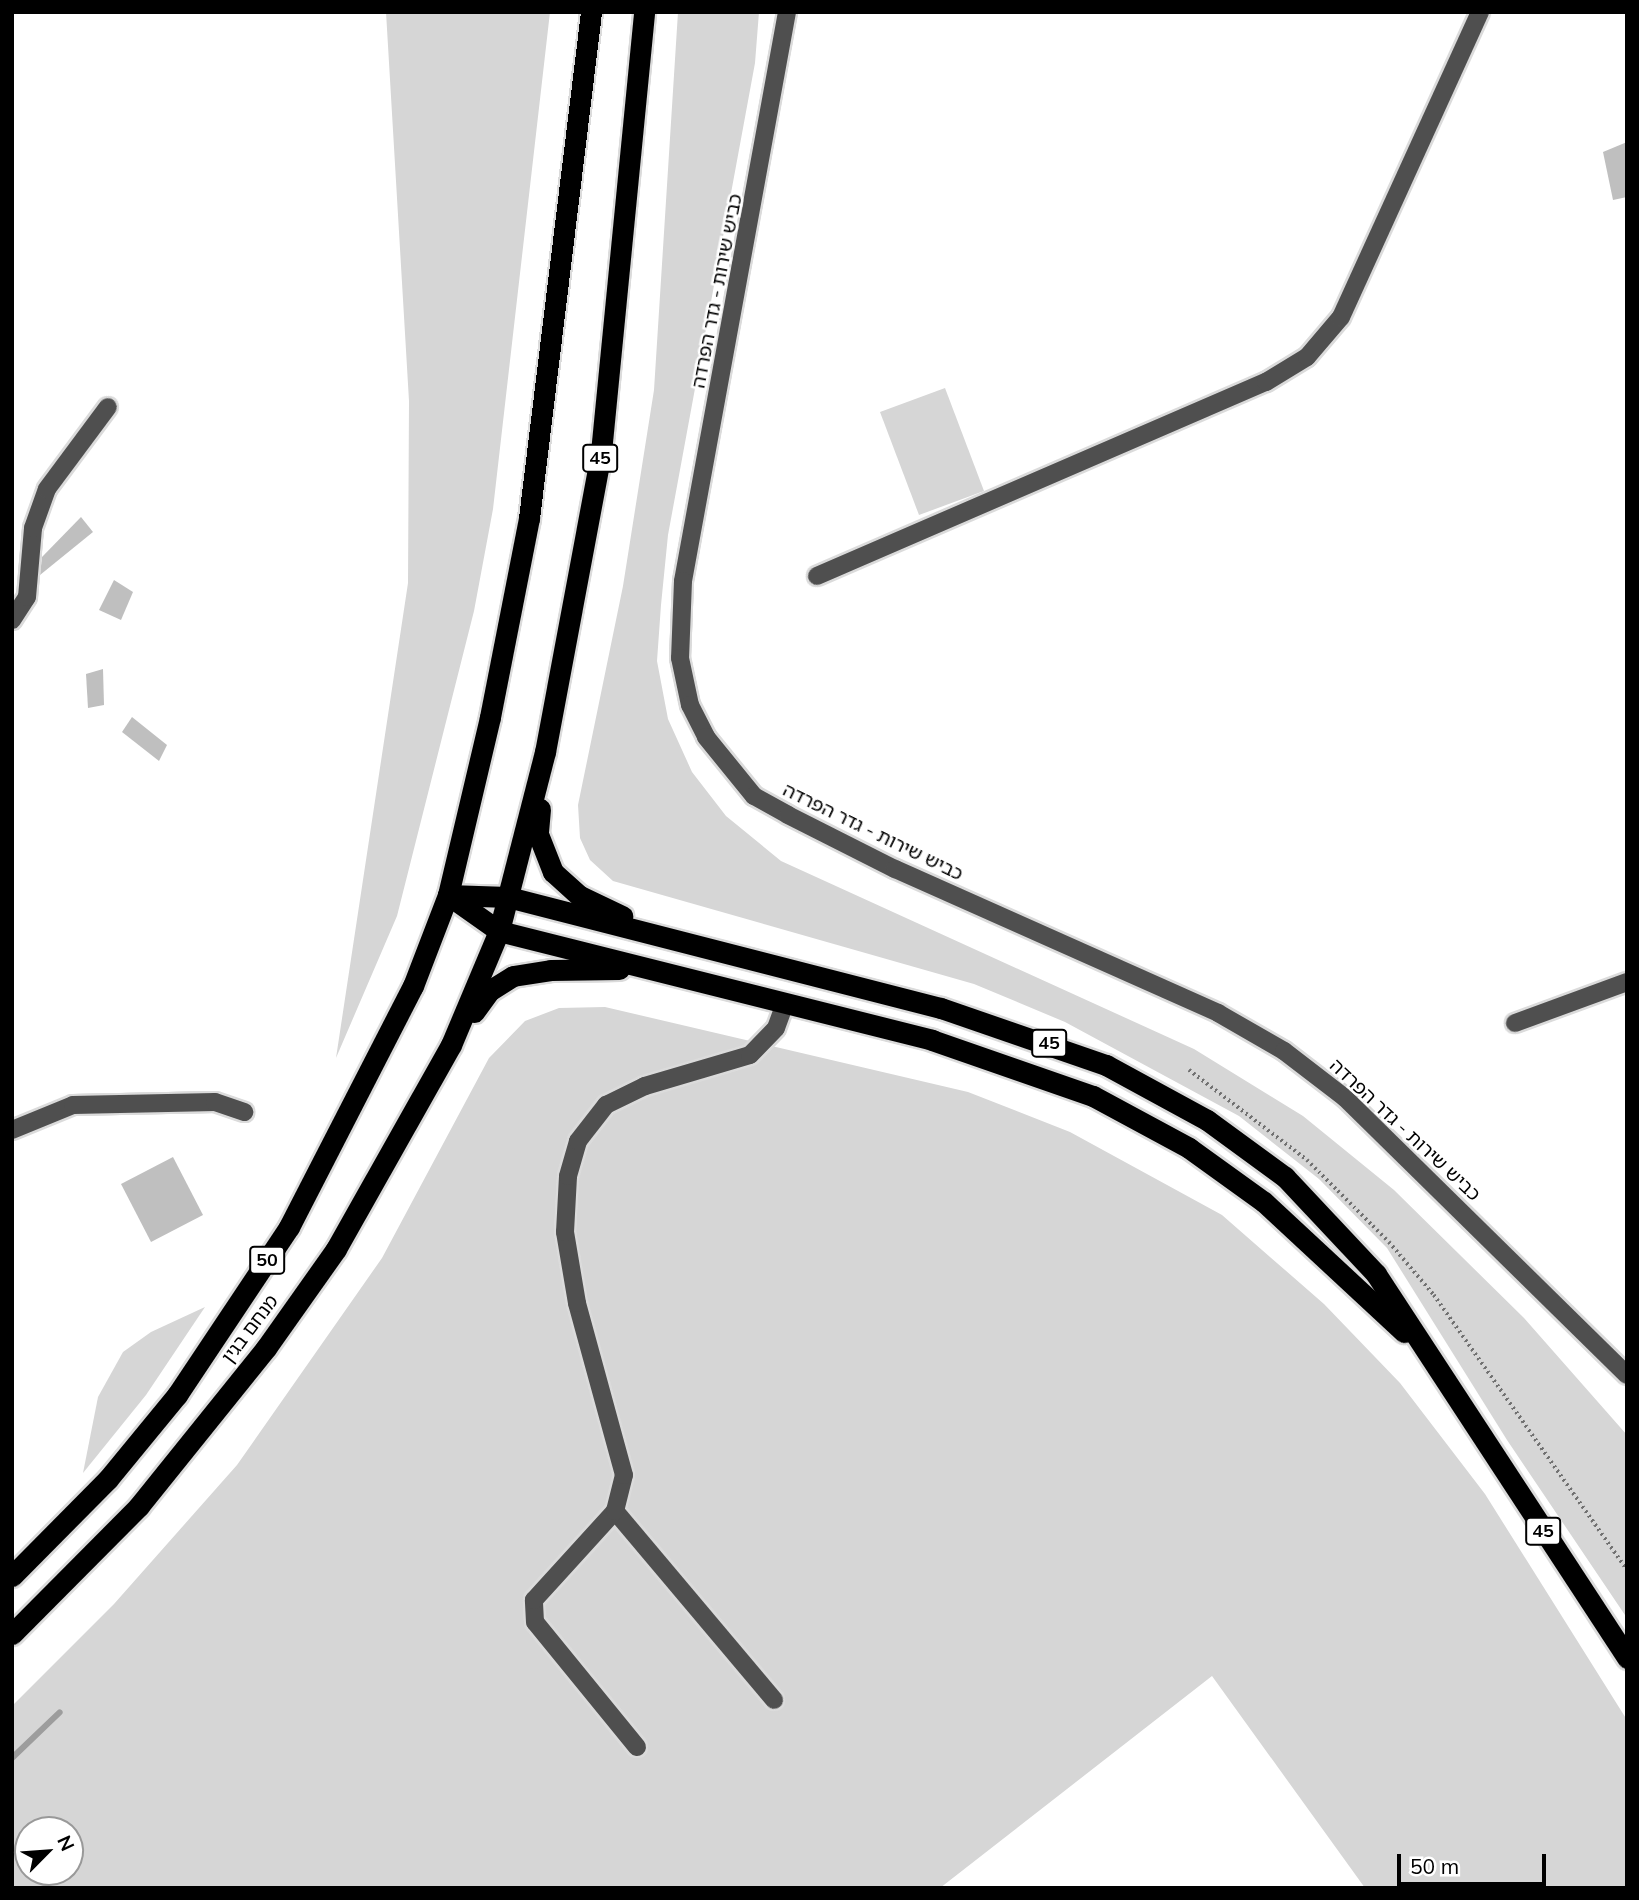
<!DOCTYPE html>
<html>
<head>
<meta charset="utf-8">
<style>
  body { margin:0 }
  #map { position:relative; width:1639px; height:1900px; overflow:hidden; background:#fff; font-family:Mulish,"Noto Sans Hebrew",sans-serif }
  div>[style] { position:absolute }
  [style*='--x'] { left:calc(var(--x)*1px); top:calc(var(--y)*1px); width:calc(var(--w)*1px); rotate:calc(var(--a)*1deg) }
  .green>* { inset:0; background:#d6d6d6 }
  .stream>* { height:6px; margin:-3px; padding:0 3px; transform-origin:3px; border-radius:3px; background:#9d9d9d }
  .building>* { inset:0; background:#bfbfbf }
  .path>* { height:3.5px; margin-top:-1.75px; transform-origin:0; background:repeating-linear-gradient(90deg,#717171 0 2px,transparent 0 5.5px) }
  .roads { filter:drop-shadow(2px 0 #dbdbdb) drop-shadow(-2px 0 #dbdbdb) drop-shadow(0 2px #dbdbdb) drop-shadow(0 -2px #dbdbdb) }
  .minor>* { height:18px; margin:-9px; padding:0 9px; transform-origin:9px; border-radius:9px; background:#4f4f4f }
  .highway>* { height:21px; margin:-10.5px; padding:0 10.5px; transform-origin:10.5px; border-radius:10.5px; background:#000 }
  span { translate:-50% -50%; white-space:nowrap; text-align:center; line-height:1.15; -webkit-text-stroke:5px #fff; paint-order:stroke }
  .shield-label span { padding:2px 5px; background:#fff; border:2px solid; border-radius:5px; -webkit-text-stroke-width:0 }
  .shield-label { font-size:18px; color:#000; font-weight:700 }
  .street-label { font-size:19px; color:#000 }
  .frame { position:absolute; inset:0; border:14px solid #000; pointer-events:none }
  .north { position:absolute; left:14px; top:1816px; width:70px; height:70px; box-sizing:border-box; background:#fff; border:2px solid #999; border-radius:50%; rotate:65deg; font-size:19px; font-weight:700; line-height:28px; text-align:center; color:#000 }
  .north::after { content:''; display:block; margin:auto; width:24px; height:32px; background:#000; clip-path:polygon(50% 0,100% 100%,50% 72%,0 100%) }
  .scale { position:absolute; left:1397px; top:1854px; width:149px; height:32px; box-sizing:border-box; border:4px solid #000; border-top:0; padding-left:9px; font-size:21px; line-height:24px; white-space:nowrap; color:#000; -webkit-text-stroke:5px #fff; paint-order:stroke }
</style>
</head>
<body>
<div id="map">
  <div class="green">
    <i style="clip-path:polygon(386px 12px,550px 12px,493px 509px,474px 611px,397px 916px,336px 1058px,408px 583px,409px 401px)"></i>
    <i style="clip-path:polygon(678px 12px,759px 12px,755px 63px,668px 535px,661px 605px,657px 661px,668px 719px,692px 772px,726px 816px,781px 861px,1194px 1049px,1303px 1116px,1394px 1190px,1524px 1318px,1627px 1435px,1627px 1618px,1507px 1440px,1387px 1248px,1319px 1179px,1239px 1116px,1065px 1022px,974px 984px,613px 881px,590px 860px,580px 838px,578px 805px,623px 586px,654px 390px)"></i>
    <i style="clip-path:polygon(945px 388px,984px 491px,919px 515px,880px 412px)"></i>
    <i style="clip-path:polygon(evenodd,605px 1007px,968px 1092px,1070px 1132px,1222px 1215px,1324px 1304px,1400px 1383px,1485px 1494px,1627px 1720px,1627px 1888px,1365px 1888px,1212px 1676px,940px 1888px,12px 1888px,12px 1706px,114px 1604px,237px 1465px,382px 1258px,489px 1058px,525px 1021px,559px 1008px,605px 1007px,28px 1830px,70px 1830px,70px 1872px,28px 1872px,28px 1830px)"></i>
    <i style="clip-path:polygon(205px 1307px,146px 1395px,83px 1473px,98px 1397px,123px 1352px,151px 1332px)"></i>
  </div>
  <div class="stream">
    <i style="--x:12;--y:1758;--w:66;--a:-43.8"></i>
  </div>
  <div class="building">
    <i style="clip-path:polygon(1627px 142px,1627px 197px,1613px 200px,1603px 152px)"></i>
    <i style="clip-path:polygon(81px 517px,93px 532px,40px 575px,42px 557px)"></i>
    <i style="clip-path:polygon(114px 580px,133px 592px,121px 620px,99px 610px)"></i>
    <i style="clip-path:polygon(103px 669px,104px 705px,88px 708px,86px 674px)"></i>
    <i style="clip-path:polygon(132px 717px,167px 745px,159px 761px,122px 732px)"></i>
    <i style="clip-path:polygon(173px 1157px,203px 1215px,151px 1242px,121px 1184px)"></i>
  </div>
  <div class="path">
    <i style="--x:1189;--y:1070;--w:148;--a:37.3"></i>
    <i style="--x:1307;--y:1160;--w:116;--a:45"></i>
    <i style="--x:1389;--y:1242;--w:70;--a:49.7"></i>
    <i style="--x:1434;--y:1295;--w:336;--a:54.9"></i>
  </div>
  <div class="roads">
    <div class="minor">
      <i style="--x:787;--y:12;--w:578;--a:100.36"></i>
      <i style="--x:683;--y:581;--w:77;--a:92.2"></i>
      <i style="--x:680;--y:658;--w:48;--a:78"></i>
      <i style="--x:690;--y:705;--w:36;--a:63"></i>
      <i style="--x:706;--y:737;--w:76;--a:50.9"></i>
      <i style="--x:754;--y:796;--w:39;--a:29"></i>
      <i style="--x:788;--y:815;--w:120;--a:26.8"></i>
      <i style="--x:895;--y:869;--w:354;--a:24"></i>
      <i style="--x:1218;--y:1013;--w:76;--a:29.9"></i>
      <i style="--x:1284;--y:1051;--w:77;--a:37.6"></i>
      <i style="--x:1345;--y:1098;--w:395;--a:44.5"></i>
      <i style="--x:817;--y:576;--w:489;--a:-23.4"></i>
      <i style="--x:1266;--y:382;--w:48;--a:-31.4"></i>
      <i style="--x:1307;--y:357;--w:52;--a:-49.6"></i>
      <i style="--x:1341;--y:317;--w:335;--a:-65.5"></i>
      <i style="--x:12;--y:620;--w:27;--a:-57"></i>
      <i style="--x:27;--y:597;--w:69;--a:-85"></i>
      <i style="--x:33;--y:528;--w:41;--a:-70.3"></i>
      <i style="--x:47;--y:489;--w:102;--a:-53.4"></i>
      <i style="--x:1515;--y:1023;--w:119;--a:-20.1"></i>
      <i style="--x:12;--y:1130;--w:66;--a:-22.3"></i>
      <i style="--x:73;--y:1105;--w:142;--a:-1.2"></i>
      <i style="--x:215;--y:1102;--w:31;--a:19"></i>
      <i style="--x:615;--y:1511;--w:247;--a:49.9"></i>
      <i style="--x:637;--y:1747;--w:161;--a:-129.2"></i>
      <i style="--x:535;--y:1622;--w:22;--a:-93"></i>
      <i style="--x:534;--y:1600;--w:120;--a:-47.7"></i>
      <i style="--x:615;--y:1511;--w:37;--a:-76"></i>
      <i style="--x:624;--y:1475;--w:178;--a:-105.3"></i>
      <i style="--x:577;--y:1303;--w:72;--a:-99.6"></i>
      <i style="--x:565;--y:1232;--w:56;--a:-86.9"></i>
      <i style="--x:568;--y:1176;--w:36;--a:-74"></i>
      <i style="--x:578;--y:1141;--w:46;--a:-52.1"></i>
      <i style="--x:606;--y:1105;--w:43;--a:-26"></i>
      <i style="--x:645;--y:1086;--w:109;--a:-16.4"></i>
      <i style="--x:750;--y:1055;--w:37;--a:-46"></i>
      <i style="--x:776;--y:1028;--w:27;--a:-70"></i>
    </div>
    <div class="highway">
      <i style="--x:540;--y:809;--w:25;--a:95"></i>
      <i style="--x:538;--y:834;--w:41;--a:68.5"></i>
      <i style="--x:553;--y:872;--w:36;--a:42"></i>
      <i style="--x:580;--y:896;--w:47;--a:25.5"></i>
      <i style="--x:448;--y:895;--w:60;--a:1.9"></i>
      <i style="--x:508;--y:897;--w:447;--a:14.4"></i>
      <i style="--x:941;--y:1008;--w:175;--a:19.1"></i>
      <i style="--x:1106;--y:1065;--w:115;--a:28.6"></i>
      <i style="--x:1207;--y:1120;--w:97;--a:36.2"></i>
      <i style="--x:1285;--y:1177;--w:133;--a:46.8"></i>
      <i style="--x:1376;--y:1274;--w:459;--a:56.8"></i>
      <i style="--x:448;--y:895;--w:62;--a:35.2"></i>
      <i style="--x:499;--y:931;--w:447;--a:14.1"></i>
      <i style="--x:932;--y:1040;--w:170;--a:19.2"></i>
      <i style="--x:1093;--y:1096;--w:109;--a:28.4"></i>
      <i style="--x:1189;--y:1148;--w:92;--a:35.8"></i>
      <i style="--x:1264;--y:1202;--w:191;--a:42.9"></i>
      <i style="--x:474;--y:1012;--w:26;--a:-54"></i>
      <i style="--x:489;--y:991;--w:28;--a:-32"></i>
      <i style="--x:513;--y:976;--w:38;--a:-9"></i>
      <i style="--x:551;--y:970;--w:68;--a:-0.8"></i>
      <i style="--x:12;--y:1576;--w:136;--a:-45.3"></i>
      <i style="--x:108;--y:1479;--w:109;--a:-50.6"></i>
      <i style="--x:177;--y:1395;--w:202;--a:-56.3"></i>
      <i style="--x:289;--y:1227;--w:271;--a:-62.8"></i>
      <i style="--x:413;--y:986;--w:97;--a:-69"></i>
      <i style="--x:448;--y:895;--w:183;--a:-76.7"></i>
      <i style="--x:490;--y:717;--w:203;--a:-78.9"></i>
      <i style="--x:529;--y:518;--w:510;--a:-83.01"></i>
      <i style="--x:12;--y:1634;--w:180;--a:-45.2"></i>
      <i style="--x:139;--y:1506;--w:203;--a:-51.2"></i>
      <i style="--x:266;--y:1348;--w:121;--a:-54.7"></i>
      <i style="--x:336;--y:1249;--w:234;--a:-60.6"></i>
      <i style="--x:451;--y:1045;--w:124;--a:-67.2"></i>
      <i style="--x:499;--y:931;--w:185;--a:-75.6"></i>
      <i style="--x:545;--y:752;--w:305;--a:-79.4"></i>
      <i style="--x:601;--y:452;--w:442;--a:-84.4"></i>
    </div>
  </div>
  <div class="shield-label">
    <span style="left:600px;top:458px">45</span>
    <span style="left:1049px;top:1043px">45</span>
    <span style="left:267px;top:1260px">50</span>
    <span style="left:1543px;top:1531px">45</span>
  </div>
  <div class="street-label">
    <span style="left:717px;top:291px;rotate:-79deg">כביש שירות - גדר הפרדה</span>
    <span style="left:873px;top:832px;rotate:26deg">כביש שירות - גדר הפרדה</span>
    <span style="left:1405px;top:1130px;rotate:43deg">כביש שירות - גדר הפרדה</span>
    <span style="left:250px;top:1329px;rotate:-53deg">מנחם בגין</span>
  </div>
  <div class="frame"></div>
  <div class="north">N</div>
  <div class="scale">50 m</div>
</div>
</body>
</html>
